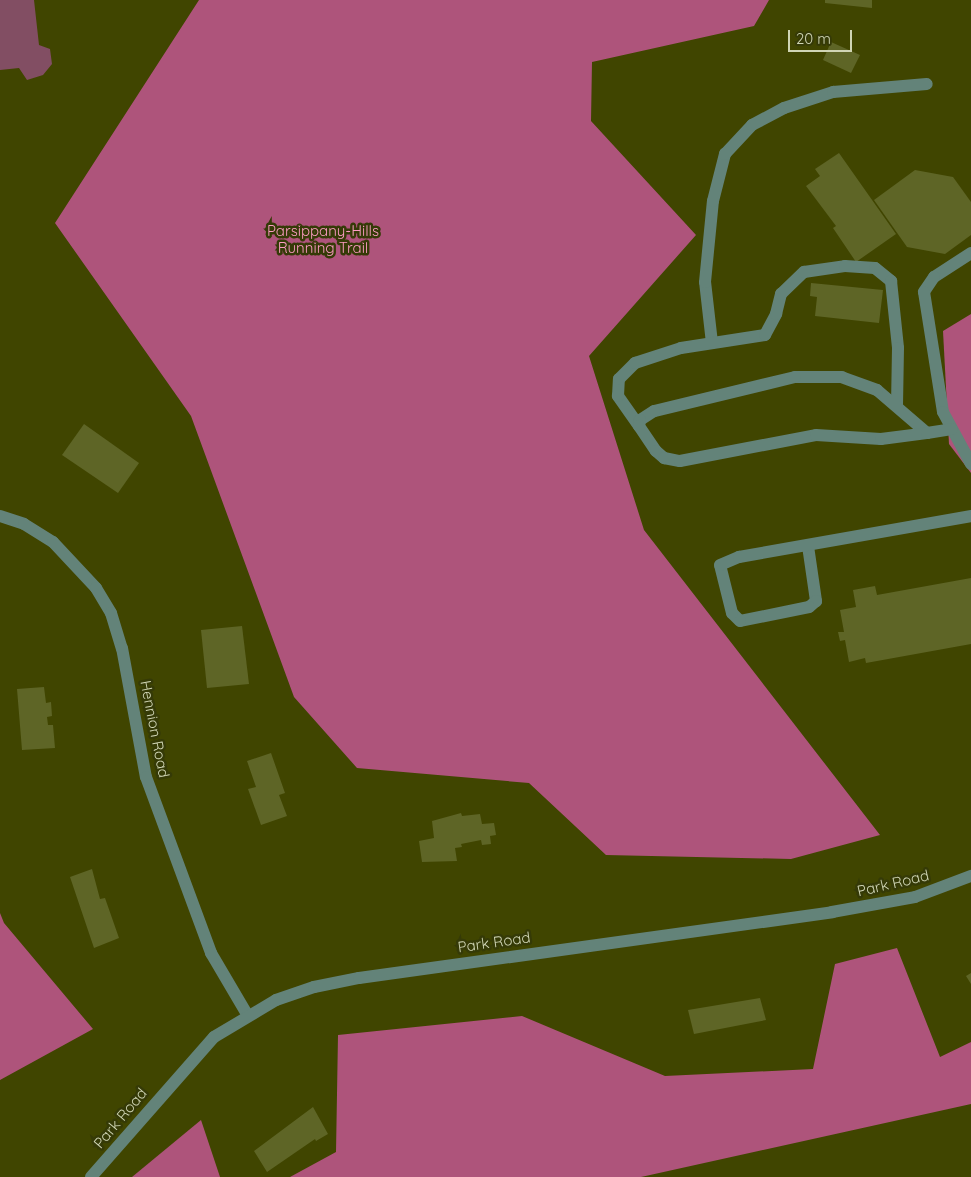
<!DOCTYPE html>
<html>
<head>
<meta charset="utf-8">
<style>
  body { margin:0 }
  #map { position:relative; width:971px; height:1177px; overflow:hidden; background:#404500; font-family:Quicksand,sans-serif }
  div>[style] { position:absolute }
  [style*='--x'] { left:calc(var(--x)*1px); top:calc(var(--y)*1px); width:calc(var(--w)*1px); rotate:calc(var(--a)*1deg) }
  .green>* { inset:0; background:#824e63 }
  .forest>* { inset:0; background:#ae547b }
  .building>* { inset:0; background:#5e6526 }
  .minor>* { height:12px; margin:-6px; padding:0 6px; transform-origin:6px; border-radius:6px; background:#638379 }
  span { translate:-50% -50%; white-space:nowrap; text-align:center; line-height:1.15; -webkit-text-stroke:5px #353a07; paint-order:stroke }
  .park-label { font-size:15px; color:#fd9cc4 }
  .street-label { font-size:15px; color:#d0d5b5 }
  .scale { position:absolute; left:788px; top:30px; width:64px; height:22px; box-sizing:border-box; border:2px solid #d0d5b5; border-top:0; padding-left:6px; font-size:15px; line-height:18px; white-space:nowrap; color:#d0d5b5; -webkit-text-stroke:4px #353a07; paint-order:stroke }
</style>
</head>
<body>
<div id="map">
  <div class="green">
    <i style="clip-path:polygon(0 0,34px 0,39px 45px,50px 49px,52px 64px,43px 75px,27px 80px,19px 68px,0 70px)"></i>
  </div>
  <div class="forest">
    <i style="clip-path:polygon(199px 0,769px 0,754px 26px,592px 62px,591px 121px,696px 235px,589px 356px,644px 530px,880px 835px,791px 859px,606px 855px,529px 783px,357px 768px,294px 697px,191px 416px,55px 223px)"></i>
    <i style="clip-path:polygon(971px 314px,971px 473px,949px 444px,943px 331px)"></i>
    <i style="clip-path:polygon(0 913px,4px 923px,93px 1029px,0 1080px)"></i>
    <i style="clip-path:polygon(897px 948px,940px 1057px,971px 1042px,971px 1104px,641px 1177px,290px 1177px,336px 1152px,338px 1035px,522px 1016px,665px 1076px,813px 1069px,835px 964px)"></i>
    <i style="clip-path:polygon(201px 1120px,220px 1177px,132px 1177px)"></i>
  </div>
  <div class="building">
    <i style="clip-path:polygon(825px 0,872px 0,872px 8px,825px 3px)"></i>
    <i style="clip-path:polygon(831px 42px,860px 55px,851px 73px,823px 60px)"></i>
    <i style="clip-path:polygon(839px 153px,896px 234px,856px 262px,833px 228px,836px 226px,806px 186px,820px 176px,815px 169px)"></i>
    <i style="clip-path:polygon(915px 170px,953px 177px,971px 202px,971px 235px,945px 254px,907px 247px,874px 200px)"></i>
    <i style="clip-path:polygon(811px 283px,883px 290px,879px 323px,815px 316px,817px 297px,810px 296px)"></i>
    <i style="clip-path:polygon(84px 424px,139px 463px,118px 493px,62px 455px)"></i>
    <i style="clip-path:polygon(971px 578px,971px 644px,866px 663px,865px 658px,849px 662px,845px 640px,840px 641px,838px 632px,844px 632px,840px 610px,856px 607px,853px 590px,875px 586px,877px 595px)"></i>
    <i style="clip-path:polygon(242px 626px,249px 684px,207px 688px,201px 630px)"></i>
    <i style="clip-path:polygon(44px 687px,46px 703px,51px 702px,52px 716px,47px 717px,48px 725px,53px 725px,55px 748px,22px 750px,17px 689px)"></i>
    <i style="clip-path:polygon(271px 753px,285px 793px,279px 795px,287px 816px,261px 825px,248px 789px,256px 787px,247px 761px)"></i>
    <i style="clip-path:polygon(461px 813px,462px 816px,480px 814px,482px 824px,494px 823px,496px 835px,490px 836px,491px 844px,482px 845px,481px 840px,461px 844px,462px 847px,455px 848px,457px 861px,422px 862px,419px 841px,434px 838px,432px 821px)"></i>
    <i style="clip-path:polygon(92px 869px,100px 899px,105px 898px,119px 938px,94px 948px,70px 877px)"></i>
    <i style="clip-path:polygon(971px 973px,971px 984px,966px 976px)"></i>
    <i style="clip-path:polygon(760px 998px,766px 1020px,694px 1034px,688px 1010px)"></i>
    <i style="clip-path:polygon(313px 1107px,328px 1134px,316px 1141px,315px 1139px,267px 1172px,254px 1151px)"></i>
  </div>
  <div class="minor">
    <i style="--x:971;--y:253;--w:44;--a:147"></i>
    <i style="--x:934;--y:277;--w:18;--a:124"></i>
    <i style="--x:924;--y:292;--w:121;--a:81"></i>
    <i style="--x:943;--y:412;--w:59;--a:61.7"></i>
    <i style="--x:712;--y:343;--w:61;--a:-96.5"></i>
    <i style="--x:705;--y:282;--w:81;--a:-84.4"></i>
    <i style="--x:713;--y:201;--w:49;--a:-75.7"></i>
    <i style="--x:725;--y:154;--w:40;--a:-47"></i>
    <i style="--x:752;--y:125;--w:36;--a:-28"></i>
    <i style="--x:784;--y:108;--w:52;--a:-18.1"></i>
    <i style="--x:833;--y:92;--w:94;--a:-4.9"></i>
    <i style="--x:639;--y:426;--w:37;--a:-125"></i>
    <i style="--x:618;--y:396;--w:17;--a:-87"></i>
    <i style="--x:619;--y:379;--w:23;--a:-45"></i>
    <i style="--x:635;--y:363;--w:48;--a:-18.1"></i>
    <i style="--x:681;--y:348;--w:85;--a:-8.8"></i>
    <i style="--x:765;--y:335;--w:24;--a:-62"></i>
    <i style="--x:776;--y:314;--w:21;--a:-76"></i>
    <i style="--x:781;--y:294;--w:32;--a:-44"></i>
    <i style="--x:804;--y:272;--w:41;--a:-8.3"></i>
    <i style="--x:845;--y:266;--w:30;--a:4"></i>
    <i style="--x:875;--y:268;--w:21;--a:39"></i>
    <i style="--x:891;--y:281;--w:67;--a:84"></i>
    <i style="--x:898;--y:348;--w:57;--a:91"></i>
    <i style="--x:927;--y:433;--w:66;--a:-139.3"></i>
    <i style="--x:877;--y:390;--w:37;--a:-160"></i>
    <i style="--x:842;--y:377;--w:47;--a:180"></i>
    <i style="--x:795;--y:377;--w:145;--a:166.4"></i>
    <i style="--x:654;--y:411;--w:17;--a:147"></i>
    <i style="--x:640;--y:420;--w:6;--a:99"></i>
    <i style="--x:639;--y:426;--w:30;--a:56"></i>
    <i style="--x:656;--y:451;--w:11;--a:41"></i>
    <i style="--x:664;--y:458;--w:16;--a:11"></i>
    <i style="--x:680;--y:461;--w:138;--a:-10.8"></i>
    <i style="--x:816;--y:435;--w:65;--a:3.5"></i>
    <i style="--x:881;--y:439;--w:46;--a:-7.4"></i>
    <i style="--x:927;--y:433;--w:25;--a:-9"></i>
    <i style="--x:0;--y:516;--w:25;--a:18"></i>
    <i style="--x:24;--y:524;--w:34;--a:32"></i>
    <i style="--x:53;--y:542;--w:63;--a:46.9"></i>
    <i style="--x:96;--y:588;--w:29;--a:59"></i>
    <i style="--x:111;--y:613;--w:37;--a:73"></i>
    <i style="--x:122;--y:648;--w:131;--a:79.5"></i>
    <i style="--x:146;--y:777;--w:188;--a:69.7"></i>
    <i style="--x:211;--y:953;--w:71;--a:59.5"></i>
    <i style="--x:808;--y:546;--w:56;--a:81.7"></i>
    <i style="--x:816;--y:601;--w:9;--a:139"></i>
    <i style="--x:809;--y:607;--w:70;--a:168.5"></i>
    <i style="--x:740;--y:621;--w:11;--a:-135"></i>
    <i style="--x:732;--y:613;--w:49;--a:-104"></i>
    <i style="--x:720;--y:565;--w:21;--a:-23"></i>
    <i style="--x:739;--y:557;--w:236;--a:-10"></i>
    <i style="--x:91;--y:1177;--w:186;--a:-48.7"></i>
    <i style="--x:214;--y:1037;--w:72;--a:-30.8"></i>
    <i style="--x:276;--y:1000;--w:40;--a:-18.9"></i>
    <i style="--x:314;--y:987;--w:46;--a:-11.3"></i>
    <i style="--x:359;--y:978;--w:478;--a:-7.9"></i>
    <i style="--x:832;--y:912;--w:84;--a:-10.2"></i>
    <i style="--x:915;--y:897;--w:60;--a:-20.6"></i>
  </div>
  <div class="park-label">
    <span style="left:323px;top:239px">Parsippany-Hills<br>Running Trail</span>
  </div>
  <div class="street-label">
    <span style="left:155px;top:729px;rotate:79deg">Hennion Road</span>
    <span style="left:893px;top:883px;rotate:-13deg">Park Road</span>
    <span style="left:494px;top:942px;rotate:-8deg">Park Road</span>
    <span style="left:120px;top:1118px;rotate:-50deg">Park Road</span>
  </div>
  <div class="scale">20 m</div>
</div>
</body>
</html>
